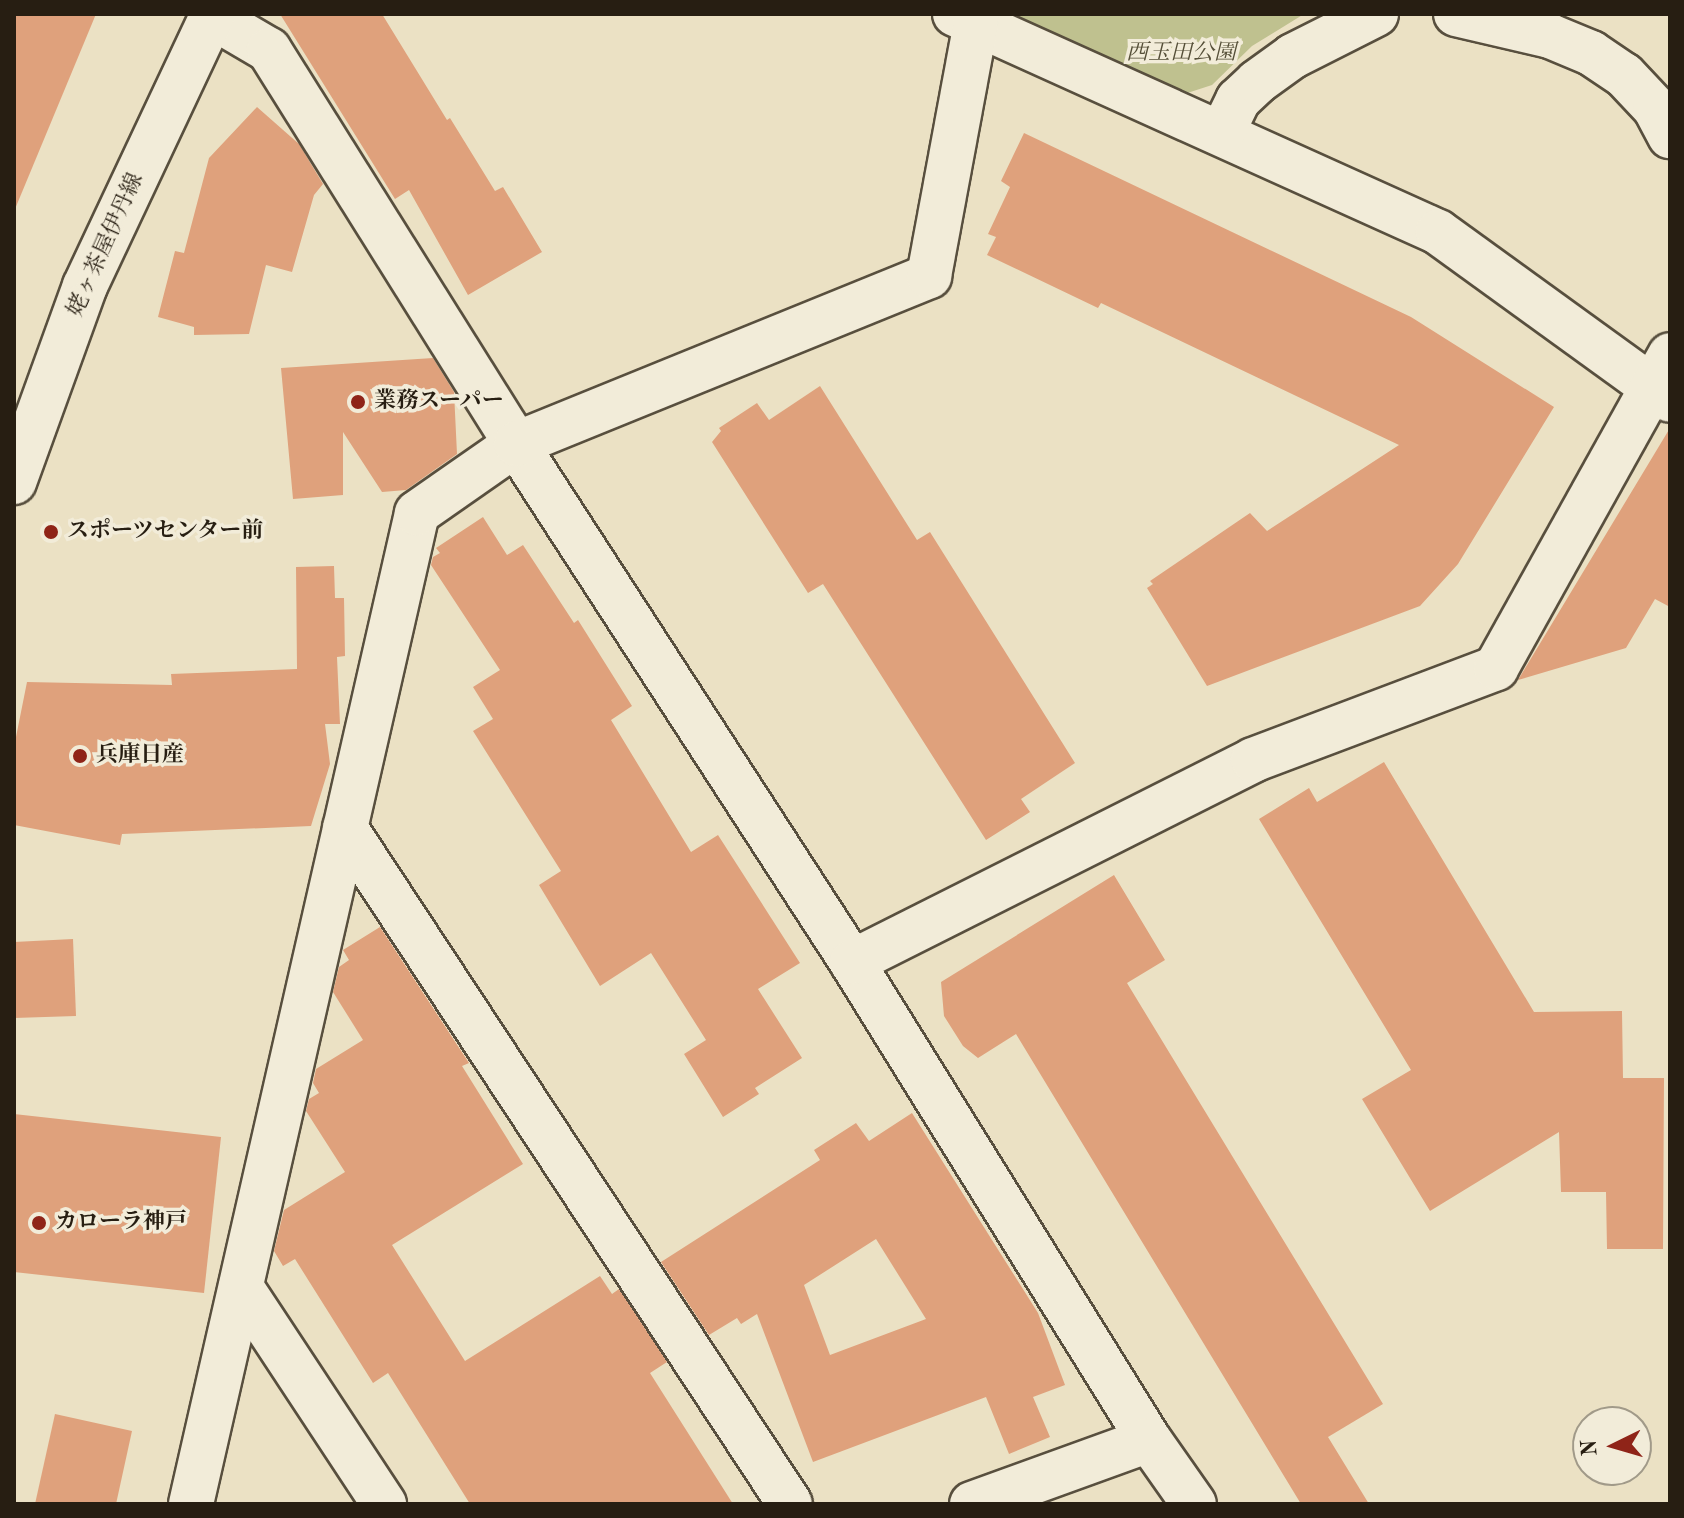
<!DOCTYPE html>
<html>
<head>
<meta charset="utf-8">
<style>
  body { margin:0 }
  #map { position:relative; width:1684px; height:1518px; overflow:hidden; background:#ebe1c4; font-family:"Old Standard TT","Noto Serif JP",serif }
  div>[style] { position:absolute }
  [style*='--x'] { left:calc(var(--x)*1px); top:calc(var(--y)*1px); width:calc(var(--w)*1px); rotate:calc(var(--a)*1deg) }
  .green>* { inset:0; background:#bfc18f }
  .building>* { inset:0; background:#dfa17c }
  .roads { filter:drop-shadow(2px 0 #584f3e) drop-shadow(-2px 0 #584f3e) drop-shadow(0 2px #584f3e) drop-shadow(0 -2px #584f3e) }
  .street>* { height:44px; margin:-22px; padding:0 22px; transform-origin:22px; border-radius:22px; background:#f2ecd9 }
  .secondary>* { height:44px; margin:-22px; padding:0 22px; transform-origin:22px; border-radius:22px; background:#f2ecd9 }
  .dots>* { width:22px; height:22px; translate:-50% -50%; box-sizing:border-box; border:4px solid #f2ecd9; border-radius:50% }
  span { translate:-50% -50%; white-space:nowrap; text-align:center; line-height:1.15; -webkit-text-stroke:7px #f2ecd9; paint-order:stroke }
  .park-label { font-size:22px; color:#554f38; font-style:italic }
  .street-label { font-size:22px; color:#271e12 }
  .poi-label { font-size:22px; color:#271e12; font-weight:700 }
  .left { translate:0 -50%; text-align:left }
  .frame { position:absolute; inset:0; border:16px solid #271e12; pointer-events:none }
  .north { position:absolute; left:1572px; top:1406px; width:80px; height:80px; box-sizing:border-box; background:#f2ecd9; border:2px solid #a19a89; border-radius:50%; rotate:265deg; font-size:22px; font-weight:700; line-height:32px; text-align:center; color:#271e12 }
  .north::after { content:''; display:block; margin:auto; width:28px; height:36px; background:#8f2418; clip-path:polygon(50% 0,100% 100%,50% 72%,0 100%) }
</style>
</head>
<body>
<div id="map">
  <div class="green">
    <i style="clip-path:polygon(999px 14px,1304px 14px,1252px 46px,1212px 85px,1178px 96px)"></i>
  </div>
  <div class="building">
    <i style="clip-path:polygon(14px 14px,96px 14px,15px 209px,14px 209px)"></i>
    <i style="clip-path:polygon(280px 14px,382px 14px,447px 120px,450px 118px,495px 191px,503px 187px,542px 252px,468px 295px,409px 190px,395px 199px)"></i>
    <i style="clip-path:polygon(257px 107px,299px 144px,323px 184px,314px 195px,292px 272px,266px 265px,249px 334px,194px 335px,194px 327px,158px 317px,175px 251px,184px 253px,209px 158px)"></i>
    <i style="clip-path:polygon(1024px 133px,1411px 317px,1554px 407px,1458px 564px,1420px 606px,1207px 686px,1147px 588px,1153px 584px,1150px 581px,1250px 513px,1267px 531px,1399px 445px,1101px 303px,1098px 308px,987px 255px,996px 237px,988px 234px,1010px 187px,1001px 181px)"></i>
    <i style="clip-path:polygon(433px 358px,454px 392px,457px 454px,406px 490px,382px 492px,343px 432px,343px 495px,293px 499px,281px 368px)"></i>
    <i style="clip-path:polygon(820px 386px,917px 540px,930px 532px,1075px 763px,1021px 799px,1030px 812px,986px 840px,823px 584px,808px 593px,712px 442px,721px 431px,719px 428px,757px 403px,769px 420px)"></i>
    <i style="clip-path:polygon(1670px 428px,1670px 607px,1655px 599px,1626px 648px,1518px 680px)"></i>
    <i style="clip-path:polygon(483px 517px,507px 555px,523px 545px,574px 623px,578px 620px,632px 706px,611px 720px,691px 852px,718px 835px,800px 963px,758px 989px,802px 1058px,755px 1088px,759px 1094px,723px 1117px,684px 1054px,706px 1040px,651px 953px,600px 986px,539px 885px,561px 871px,473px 731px,493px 719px,473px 687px,500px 670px,431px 565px,433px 557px,440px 553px,436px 548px)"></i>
    <i style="clip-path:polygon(334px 566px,335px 598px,344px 598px,345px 656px,337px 657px,340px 724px,325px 724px,330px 764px,311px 826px,122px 834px,120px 845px,14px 825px,14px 747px,27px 682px,172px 685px,171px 674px,297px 669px,296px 567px)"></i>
    <i style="clip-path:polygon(1384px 762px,1534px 1012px,1622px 1011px,1623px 1078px,1664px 1078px,1663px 1249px,1607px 1249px,1606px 1192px,1561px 1192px,1559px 1132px,1430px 1211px,1362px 1099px,1411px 1070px,1259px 819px,1309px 788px,1317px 802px)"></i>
    <i style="clip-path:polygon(1114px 875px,1165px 960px,1127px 983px,1383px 1404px,1328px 1437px,1369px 1504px,1301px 1504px,1016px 1034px,978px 1058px,963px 1046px,944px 1016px,941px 982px)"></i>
    <i style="clip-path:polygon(380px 927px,469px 1063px,462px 1066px,523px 1164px,392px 1245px,465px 1361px,600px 1276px,612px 1294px,619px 1289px,667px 1362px,650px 1373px,733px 1504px,470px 1504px,388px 1373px,373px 1383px,295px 1259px,283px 1266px,274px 1251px,284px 1210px,345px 1172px,306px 1111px,309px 1099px,319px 1093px,313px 1083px,316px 1069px,363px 1040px,333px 992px,339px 967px,349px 960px,343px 950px)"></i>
    <i style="clip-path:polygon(73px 939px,76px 1016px,14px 1018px,14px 942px)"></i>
    <i style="clip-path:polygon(evenodd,912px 1113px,1038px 1313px,1065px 1385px,1033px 1397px,1050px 1437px,1009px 1454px,986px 1397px,813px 1462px,757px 1314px,741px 1324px,737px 1318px,709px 1335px,661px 1262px,820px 1160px,814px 1150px,856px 1123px,869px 1141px,912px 1113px,876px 1239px,926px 1319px,830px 1355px,804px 1285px,876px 1239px)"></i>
    <i style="clip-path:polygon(14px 1114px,221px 1137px,204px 1293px,14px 1272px)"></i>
    <i style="clip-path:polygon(55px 1414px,132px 1431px,116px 1504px,35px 1504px)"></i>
  </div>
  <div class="roads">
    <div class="street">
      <i style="--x:955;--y:14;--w:530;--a:24.29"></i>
      <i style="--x:1438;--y:232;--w:286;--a:35.9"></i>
      <i style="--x:1456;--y:14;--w:97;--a:13.2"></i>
      <i style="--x:1550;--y:36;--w:44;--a:22.5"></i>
      <i style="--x:1591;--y:53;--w:40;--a:34"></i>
      <i style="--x:1624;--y:75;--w:45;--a:46.8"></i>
      <i style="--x:1655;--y:108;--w:32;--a:62"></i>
      <i style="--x:211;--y:16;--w:67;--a:30.4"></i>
      <i style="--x:269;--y:50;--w:465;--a:57.9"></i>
      <i style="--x:516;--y:444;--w:617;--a:57.03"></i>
      <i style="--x:852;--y:962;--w:563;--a:58.15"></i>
      <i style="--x:1149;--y:1440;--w:78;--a:54.9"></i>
      <i style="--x:1222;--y:133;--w:37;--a:-64"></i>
      <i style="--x:1238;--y:100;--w:26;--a:-43"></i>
      <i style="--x:1257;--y:82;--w:44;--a:-35.8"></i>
      <i style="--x:1293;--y:56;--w:93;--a:-26.8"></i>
      <i style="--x:345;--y:828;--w:809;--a:56.64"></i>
      <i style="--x:852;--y:962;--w:449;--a:-26.7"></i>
      <i style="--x:1253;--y:760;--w:260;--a:-20.7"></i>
      <i style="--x:1496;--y:668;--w:358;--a:-60.9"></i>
      <i style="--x:241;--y:1287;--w:260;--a:56.6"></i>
      <i style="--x:191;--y:1504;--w:1016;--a:-77.15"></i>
      <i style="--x:417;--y:513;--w:121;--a:-34.9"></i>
      <i style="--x:516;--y:444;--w:446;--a:-22.1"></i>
      <i style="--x:929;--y:276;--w:258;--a:-79.5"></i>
      <i style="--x:972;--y:1504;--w:188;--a:-19.9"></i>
    </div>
    <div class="secondary">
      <i style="--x:14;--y:482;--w:208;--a:-70.1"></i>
      <i style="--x:85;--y:286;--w:301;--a:-64.8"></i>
    </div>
  </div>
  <div class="dots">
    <i style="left:358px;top:402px;background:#8f2418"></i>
    <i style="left:51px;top:532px;background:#8f2418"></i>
    <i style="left:80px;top:756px;background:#8f2418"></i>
    <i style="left:39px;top:1223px;background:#8f2418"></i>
  </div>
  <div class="park-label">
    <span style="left:1181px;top:54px">西玉田公園</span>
  </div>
  <div class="street-label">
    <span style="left:106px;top:245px;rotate:-66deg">姥ヶ茶屋伊丹線</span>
  </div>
  <div class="poi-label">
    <span class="left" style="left:374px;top:402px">業務スーパー</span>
    <span class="left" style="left:67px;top:532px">スポーツセンター前</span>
    <span class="left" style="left:96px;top:756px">兵庫日産</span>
    <span class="left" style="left:55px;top:1223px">カローラ神戸</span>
  </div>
  <div class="frame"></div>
  <div class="north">N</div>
</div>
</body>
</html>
